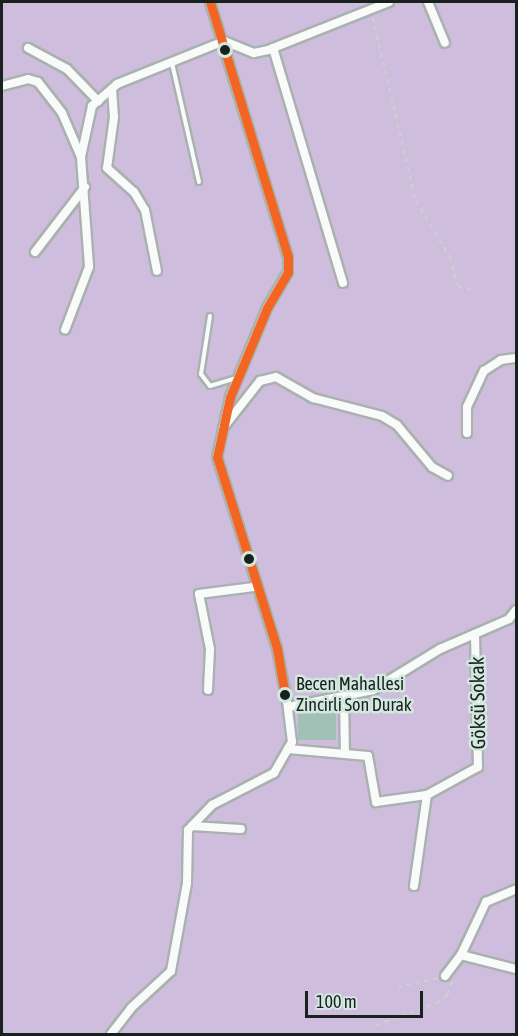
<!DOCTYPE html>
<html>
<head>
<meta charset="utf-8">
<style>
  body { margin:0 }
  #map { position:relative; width:518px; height:1036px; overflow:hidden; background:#d8e3de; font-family:"Asap Condensed",sans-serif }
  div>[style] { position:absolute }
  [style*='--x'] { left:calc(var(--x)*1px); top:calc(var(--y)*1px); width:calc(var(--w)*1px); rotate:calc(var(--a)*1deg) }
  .green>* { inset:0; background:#cfbddd }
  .building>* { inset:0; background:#a3c0b6 }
  .path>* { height:1.5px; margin-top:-0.75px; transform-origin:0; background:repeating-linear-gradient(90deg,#cdd0cf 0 4.5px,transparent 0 9px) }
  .roads { filter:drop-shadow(2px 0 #a9b2ae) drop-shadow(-2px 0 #a9b2ae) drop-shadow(0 2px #a9b2ae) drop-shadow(0 -2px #a9b2ae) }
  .lane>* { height:4px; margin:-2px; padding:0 2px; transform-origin:2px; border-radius:2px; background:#f9fbfa }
  .street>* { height:8px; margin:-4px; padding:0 4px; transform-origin:4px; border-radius:4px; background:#f9fbfa }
  .bus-1>* { height:9px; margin:-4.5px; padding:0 4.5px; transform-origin:4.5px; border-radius:4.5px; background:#f26522 }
  .dots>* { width:16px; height:16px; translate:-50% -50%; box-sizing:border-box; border:3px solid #d3e8df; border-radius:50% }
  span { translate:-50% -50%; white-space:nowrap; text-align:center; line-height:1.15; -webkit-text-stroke:5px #d3e8df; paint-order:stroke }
  .bus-label { font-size:18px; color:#19211e }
  .left { translate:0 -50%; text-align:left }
  .street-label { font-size:20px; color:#19211e }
  .frame { position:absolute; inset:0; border:3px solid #19211e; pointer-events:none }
  .scale { position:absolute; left:305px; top:991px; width:118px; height:27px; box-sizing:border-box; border:3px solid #19211e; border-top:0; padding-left:8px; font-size:18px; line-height:21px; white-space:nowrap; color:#19211e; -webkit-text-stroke:4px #d3e8df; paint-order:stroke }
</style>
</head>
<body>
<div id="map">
  <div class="green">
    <i style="clip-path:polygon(2px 2px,516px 2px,516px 1034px,2px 1034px)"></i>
  </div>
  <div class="building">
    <i style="clip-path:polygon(298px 713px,336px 713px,336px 740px,298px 740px)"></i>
  </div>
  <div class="path">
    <i style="--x:373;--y:18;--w:188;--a:76.8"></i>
    <i style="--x:416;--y:201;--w:66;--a:58.7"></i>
    <i style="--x:450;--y:257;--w:30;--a:75"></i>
    <i style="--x:458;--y:286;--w:19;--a:16"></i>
    <i style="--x:398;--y:987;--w:41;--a:-12.7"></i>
    <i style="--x:376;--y:1025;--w:65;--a:-19.8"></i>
    <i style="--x:437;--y:1003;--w:13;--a:-39"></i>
    <i style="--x:447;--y:995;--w:14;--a:-69"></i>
  </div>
  <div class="roads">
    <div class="lane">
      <i style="--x:172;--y:63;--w:122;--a:77.2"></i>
      <i style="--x:210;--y:316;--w:59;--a:98.8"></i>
      <i style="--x:201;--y:374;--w:15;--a:53"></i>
      <i style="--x:210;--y:386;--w:27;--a:-17"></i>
    </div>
    <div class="street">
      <i style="--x:210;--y:2;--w:267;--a:73"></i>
      <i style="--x:288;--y:257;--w:15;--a:90"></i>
      <i style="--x:288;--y:272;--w:42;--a:120.3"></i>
      <i style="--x:267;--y:308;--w:96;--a:112.6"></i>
      <i style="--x:230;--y:397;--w:61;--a:102.2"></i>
      <i style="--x:217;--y:457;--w:201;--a:72.6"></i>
      <i style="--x:277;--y:649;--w:59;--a:79.3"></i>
      <i style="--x:428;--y:2;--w:44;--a:67.5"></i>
      <i style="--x:28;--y:48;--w:44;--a:28.3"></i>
      <i style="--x:67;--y:69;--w:45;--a:45.9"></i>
      <i style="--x:273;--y:48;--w:245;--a:73.4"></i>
      <i style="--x:2;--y:86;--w:27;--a:-15"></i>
      <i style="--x:28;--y:79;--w:10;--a:17"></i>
      <i style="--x:38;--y:82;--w:39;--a:52"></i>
      <i style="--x:62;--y:113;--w:48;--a:66.6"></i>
      <i style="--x:81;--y:157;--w:110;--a:85.8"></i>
      <i style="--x:89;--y:267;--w:67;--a:110.9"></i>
      <i style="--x:112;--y:89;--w:28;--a:86"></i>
      <i style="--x:114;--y:117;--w:51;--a:97.8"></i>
      <i style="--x:107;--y:168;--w:36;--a:42"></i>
      <i style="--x:134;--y:192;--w:21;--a:59"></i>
      <i style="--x:145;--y:210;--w:62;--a:78.9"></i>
      <i style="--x:81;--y:157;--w:52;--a:-77.8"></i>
      <i style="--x:92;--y:106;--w:33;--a:-41"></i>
      <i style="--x:117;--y:84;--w:115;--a:-21.9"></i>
      <i style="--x:224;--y:41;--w:32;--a:22"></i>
      <i style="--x:254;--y:53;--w:14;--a:-12"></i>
      <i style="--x:268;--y:50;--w:130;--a:-21.6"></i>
      <i style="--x:35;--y:252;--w:82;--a:-52.4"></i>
      <i style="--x:223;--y:428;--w:60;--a:-51.8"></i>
      <i style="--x:260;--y:381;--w:16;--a:-14"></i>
      <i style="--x:276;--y:377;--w:43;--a:29.6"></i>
      <i style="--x:313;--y:398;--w:71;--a:14.6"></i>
      <i style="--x:382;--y:416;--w:17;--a:31"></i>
      <i style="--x:397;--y:425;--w:55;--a:50.2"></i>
      <i style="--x:432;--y:467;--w:18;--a:29"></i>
      <i style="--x:467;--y:433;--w:26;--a:-90"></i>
      <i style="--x:467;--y:407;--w:40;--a:-65"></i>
      <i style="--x:484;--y:371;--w:20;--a:-33"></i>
      <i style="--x:501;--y:360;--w:15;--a:-8"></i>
      <i style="--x:208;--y:690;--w:41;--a:-87.2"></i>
      <i style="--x:210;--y:649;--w:56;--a:-101.3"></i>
      <i style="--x:199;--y:594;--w:55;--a:-7.3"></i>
      <i style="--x:344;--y:698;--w:56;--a:89"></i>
      <i style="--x:288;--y:749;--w:80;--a:5"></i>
      <i style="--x:368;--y:756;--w:47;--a:80.1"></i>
      <i style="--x:376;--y:802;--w:51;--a:-7.8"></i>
      <i style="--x:192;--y:826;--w:49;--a:3.5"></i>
      <i style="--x:414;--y:886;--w:92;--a:-81.9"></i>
      <i style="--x:427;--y:795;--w:58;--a:-28.8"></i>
      <i style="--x:478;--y:767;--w:133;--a:-91.3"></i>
      <i style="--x:461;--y:955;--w:57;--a:14.3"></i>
      <i style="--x:445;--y:976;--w:26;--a:-53"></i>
      <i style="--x:461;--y:955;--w:59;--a:-64.7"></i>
      <i style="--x:486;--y:902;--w:33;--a:-23"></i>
      <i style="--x:111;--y:1034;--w:33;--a:-52"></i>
      <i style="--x:131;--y:1008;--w:54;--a:-42.8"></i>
      <i style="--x:171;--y:971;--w:89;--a:-79.7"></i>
      <i style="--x:187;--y:883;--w:53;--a:-88.9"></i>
      <i style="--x:188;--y:830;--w:35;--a:-46"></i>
      <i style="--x:212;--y:805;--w:70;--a:-27.3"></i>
      <i style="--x:274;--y:773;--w:36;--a:-60"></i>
      <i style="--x:292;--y:742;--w:35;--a:-97"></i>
      <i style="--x:288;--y:707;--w:87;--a:-11.3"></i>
      <i style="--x:373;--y:690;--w:79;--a:-31.5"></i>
      <i style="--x:440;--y:649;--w:75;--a:-23.5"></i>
      <i style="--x:509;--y:619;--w:11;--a:-52"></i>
    </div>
  </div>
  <div class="bus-1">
    <i style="--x:210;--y:2;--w:267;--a:73"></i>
    <i style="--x:288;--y:257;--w:15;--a:90"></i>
    <i style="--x:288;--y:272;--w:42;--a:120.3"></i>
    <i style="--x:267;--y:308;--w:96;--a:112.6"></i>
    <i style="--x:230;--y:397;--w:61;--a:102.2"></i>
    <i style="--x:217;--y:457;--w:201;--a:72.6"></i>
    <i style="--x:277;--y:649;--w:47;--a:80.1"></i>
  </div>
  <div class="dots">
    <i style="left:225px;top:50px;background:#19211e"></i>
    <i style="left:249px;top:559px;background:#19211e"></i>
    <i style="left:285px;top:695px;background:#19211e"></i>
  </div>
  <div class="bus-label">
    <span class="left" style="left:296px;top:695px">Becen Mahallesi<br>Zincirli Son Durak</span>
  </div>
  <div class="street-label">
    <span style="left:477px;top:703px;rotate:-91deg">Göksü Sokak</span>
  </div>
  <div class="frame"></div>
  <div class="scale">100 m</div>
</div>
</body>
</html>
